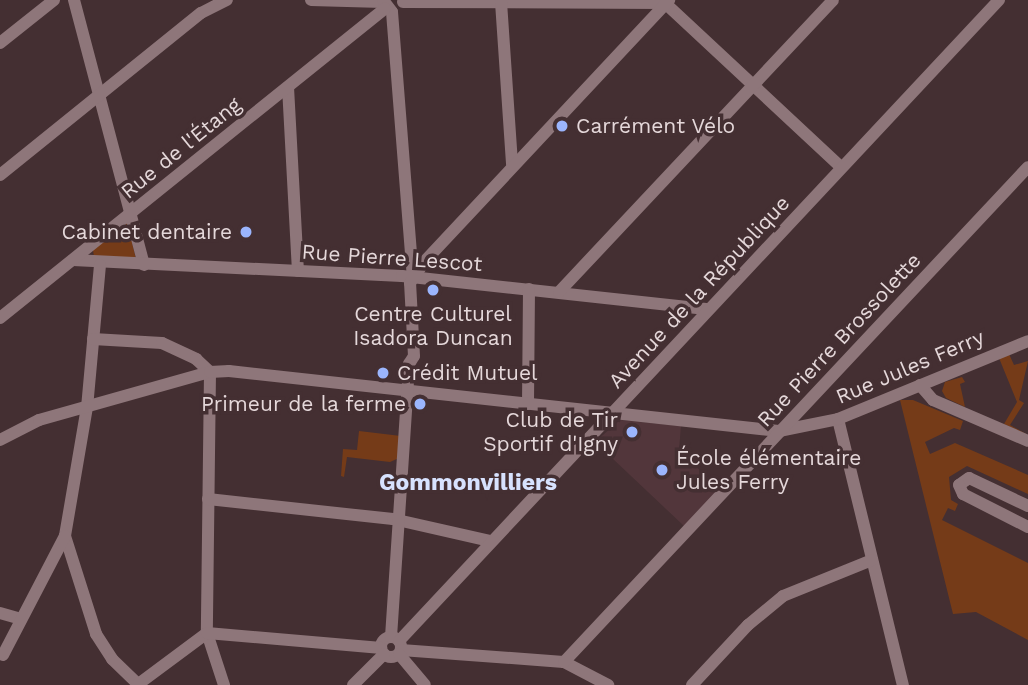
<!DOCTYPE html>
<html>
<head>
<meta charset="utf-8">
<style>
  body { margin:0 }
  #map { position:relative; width:1028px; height:685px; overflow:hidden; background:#442f32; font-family:"Work Sans",sans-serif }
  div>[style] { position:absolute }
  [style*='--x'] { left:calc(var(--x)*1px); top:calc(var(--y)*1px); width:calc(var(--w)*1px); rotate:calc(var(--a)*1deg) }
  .built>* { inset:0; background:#52363b }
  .green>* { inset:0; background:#753b18 }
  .minor>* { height:12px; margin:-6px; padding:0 6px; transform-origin:6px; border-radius:6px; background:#8e767a }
  .minor>.ring { margin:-6px; padding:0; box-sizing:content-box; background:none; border:12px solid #8e767a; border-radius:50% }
  .dots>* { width:19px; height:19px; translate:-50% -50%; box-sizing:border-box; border:4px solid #442f32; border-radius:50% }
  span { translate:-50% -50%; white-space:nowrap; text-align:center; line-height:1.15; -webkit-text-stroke:7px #442f32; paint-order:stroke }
  .poi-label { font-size:21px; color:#e5d8da }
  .left { translate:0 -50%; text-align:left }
  .right { translate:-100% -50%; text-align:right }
  .street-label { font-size:21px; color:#e5d8da }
  .neighbourhood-label { font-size:23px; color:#d7e2fe; font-weight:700 }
</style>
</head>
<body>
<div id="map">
  <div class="built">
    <i style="clip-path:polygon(620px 420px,681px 426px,679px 450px,719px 489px,684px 526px,595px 442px)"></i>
  </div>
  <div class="green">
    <i style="clip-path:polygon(127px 222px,136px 259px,94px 257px,93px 250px)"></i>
    <i style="clip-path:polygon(1009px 354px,1014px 365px,1028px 361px,1019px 400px,1024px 403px,1010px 425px,1028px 435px,1004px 424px,1017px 402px,999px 358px)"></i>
    <i style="clip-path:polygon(962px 377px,965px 382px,960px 384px,965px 407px,946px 398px,942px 391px,945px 382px)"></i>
    <i style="clip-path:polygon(900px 400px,913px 400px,963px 421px,960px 430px,954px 428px,925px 442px,930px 454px,955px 443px,1028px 475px,1028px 494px,967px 466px,949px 477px,951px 500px,958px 504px,955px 511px,948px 508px,942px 520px,1028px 563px,1028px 640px,976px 612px,953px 614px)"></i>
    <i style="clip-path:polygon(359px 431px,401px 436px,399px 458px,390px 462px,347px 457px,344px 477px,341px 476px,343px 449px,357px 450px)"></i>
  </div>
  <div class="minor">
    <i style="--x:74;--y:0;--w:274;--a:75.2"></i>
    <i style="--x:311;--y:0;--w:72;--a:1.6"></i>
    <i style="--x:383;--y:0;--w:15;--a:53"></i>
    <i style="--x:392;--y:12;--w:266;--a:85.5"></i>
    <i style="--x:403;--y:2;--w:262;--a:0.2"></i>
    <i style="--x:665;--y:3;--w:241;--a:43"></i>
    <i style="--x:501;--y:2;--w:163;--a:86.1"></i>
    <i style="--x:0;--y:43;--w:69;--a:-38.5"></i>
    <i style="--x:288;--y:87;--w:184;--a:86.9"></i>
    <i style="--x:0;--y:175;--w:258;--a:-38.9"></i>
    <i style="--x:201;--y:13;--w:29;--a:-27"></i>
    <i style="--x:73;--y:260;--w:329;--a:2.8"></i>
    <i style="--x:402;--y:276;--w:308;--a:6.2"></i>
    <i style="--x:100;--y:265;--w:143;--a:95.2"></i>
    <i style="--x:87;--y:407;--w:131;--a:99.7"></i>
    <i style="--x:65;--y:536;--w:103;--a:72.4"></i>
    <i style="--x:96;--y:634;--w:30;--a:57"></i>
    <i style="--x:112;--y:659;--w:36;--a:44"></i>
    <i style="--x:559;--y:292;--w:400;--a:-46.8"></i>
    <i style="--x:0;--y:318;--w:494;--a:-38.8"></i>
    <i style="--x:93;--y:339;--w:69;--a:3.3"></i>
    <i style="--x:162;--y:343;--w:38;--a:25"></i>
    <i style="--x:196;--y:359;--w:19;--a:43"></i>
    <i style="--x:210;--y:372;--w:261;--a:90.7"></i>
    <i style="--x:207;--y:633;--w:55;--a:71.9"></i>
    <i style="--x:920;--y:385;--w:20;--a:49"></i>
    <i style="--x:933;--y:400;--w:103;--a:23.3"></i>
    <i style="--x:528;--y:404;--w:115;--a:-89.5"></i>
    <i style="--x:838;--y:419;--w:274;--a:76.3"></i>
    <i style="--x:0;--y:440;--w:44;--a:-27.1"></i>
    <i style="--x:39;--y:420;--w:178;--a:-15.7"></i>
    <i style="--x:210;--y:372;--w:19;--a:-3"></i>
    <i style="--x:229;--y:371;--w:553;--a:6.23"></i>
    <i style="--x:779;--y:431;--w:60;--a:-11.5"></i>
    <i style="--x:838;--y:419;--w:205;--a:-22.3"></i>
    <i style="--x:208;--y:499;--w:186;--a:6.2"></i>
    <i style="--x:393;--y:519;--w:99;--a:12.8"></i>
    <i style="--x:1028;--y:506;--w:65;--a:-154.6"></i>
    <i style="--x:969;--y:478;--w:12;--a:145"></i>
    <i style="--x:959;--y:485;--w:10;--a:66"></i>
    <i style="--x:963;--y:494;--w:73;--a:26.9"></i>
    <i style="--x:0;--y:613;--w:22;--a:16"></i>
    <i class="ring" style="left:381px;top:637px;width:8px;height:8px"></i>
    <i style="--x:391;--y:637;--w:274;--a:-86.2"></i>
    <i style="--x:409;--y:364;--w:9;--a:-58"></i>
    <i style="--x:414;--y:356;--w:73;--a:-93.1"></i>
    <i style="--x:410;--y:283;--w:25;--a:-56"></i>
    <i style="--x:424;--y:262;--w:359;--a:-46.9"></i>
    <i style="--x:399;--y:641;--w:878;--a:-46.89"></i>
    <i style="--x:401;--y:650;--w:163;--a:4.2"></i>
    <i style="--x:564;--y:662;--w:50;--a:27.6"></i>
    <i style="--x:399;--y:654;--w:40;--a:50"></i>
    <i style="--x:3;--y:655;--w:134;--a:-62.5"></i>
    <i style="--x:564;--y:662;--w:678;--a:-46.85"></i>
    <i style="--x:137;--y:685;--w:87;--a:-36.6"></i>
    <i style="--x:207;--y:633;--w:175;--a:4.9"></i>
    <i style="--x:353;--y:685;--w:44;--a:-45"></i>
    <i style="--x:692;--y:685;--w:82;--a:-47"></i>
    <i style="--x:748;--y:625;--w:45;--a:-39.6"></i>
    <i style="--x:783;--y:596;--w:96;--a:-22"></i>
  </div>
  <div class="dots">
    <i style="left:562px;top:126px;background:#9bb5fd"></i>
    <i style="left:246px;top:232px;background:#9bb5fd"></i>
    <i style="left:433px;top:290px;background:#9bb5fd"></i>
    <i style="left:383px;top:373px;background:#9bb5fd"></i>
    <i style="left:420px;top:404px;background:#9bb5fd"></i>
    <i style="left:632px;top:432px;background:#9bb5fd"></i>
    <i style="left:662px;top:470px;background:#9bb5fd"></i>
  </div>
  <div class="poi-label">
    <span class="left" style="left:576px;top:126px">Carrément Vélo</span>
    <span class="right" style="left:232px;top:232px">Cabinet dentaire</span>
    <span style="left:433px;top:326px">Centre Culturel<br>Isadora Duncan</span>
    <span class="left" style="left:397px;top:373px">Crédit Mutuel</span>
    <span class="right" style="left:406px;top:404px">Primeur de la ferme</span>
    <span class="right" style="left:618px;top:432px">Club de Tir<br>Sportif d'Igny</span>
    <span class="left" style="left:676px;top:470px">École élémentaire<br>Jules Ferry</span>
  </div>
  <div class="street-label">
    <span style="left:181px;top:148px;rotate:-39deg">Rue de l'Étang</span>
    <span style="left:392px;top:258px;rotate:4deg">Rue Pierre Lescot</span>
    <span style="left:699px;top:292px;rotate:-47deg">Avenue de la République</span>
    <span style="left:839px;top:340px;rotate:-47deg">Rue Pierre Brossolette</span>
    <span style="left:910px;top:367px;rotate:-23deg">Rue Jules Ferry</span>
  </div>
  <div class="neighbourhood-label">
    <span style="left:468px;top:483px">Gommonvilliers</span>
  </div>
</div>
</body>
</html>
